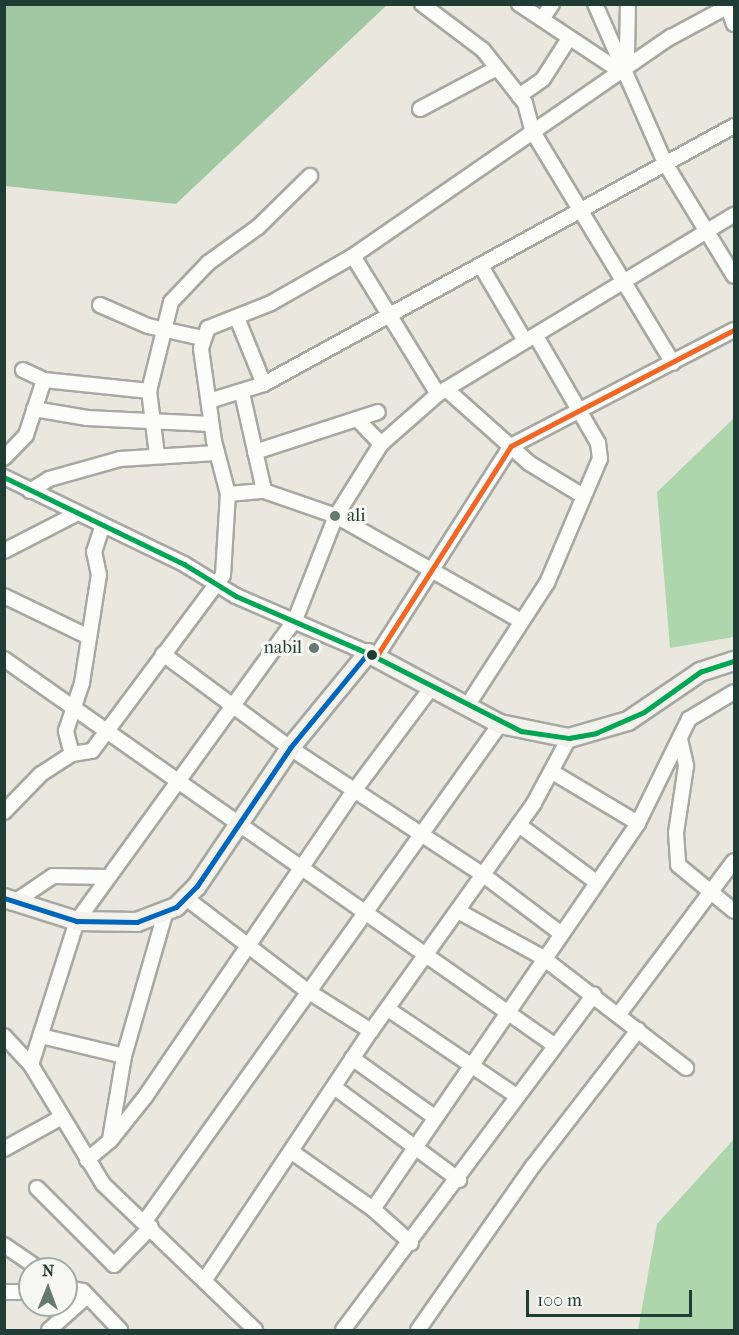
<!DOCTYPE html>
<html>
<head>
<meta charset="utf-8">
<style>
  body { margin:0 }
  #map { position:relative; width:739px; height:1335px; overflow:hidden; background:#eae8de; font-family:"IM FELL French Canon",serif }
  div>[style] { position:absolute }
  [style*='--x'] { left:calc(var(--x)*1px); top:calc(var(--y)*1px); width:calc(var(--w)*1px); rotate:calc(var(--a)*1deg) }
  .green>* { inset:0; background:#aed6ac }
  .forest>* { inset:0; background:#a1c7a3 }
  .roads { filter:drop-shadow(2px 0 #a6a8a2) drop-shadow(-2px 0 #a6a8a2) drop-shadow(0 2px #a6a8a2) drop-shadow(0 -2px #a6a8a2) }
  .street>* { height:14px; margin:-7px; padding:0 7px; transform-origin:7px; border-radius:7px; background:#fcfcfa }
  .secondary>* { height:18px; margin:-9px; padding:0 9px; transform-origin:9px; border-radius:9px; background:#f3f1ec }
  .bus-1>* { height:4.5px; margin:-2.25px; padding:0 2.25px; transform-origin:2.25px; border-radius:2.25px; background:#00a651 }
  .bus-2>* { height:4.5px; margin:-2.25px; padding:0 2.25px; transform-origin:2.25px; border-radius:2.25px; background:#f26522 }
  .bus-3>* { height:4.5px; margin:-2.25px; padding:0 2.25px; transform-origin:2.25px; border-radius:2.25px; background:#0065bd }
  .dots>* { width:16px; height:16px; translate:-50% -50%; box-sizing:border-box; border:3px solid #f6f6f2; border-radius:50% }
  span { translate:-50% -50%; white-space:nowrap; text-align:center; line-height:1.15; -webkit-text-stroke:6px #f6f6f2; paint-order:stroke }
  .poi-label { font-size:18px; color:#1f3d34 }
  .left { translate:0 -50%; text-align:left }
  .right { translate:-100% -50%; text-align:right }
  .frame { position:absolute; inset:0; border:6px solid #1f3d34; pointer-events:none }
  .north { position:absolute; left:18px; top:1257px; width:60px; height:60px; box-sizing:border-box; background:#f6f6f2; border:2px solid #a0aca6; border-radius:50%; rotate:1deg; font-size:16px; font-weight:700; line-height:24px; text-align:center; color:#1f3d34 }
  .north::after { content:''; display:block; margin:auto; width:21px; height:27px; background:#667970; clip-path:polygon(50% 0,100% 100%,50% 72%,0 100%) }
  .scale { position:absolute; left:526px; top:1290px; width:166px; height:27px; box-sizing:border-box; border:3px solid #1f3d34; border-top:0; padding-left:8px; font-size:18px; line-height:21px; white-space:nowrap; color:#1f3d34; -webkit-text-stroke:4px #f6f6f2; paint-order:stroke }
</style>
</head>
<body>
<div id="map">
  <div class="green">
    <i style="clip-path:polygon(734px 418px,734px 637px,670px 648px,657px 492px)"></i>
    <i style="clip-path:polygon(734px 1139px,734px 1330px,638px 1330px,657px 1224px)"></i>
  </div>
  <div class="forest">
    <i style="clip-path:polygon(5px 4px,387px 4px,387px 5px,176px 204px,5px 186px)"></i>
  </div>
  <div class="roads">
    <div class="street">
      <i style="--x:422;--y:4;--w:76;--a:37"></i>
      <i style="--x:483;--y:50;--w:68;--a:51.6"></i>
      <i style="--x:525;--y:103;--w:30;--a:75"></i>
      <i style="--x:533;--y:132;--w:270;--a:58.8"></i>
      <i style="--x:519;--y:4;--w:121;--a:33.6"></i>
      <i style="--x:595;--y:4;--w:174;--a:66.2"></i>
      <i style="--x:665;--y:163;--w:132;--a:58.6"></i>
      <i style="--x:727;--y:4;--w:21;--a:71"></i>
      <i style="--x:542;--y:19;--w:18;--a:-56"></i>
      <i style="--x:620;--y:71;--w:18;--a:-68"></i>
      <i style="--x:627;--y:54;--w:50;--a:-88.9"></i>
      <i style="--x:519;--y:96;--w:29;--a:-35"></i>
      <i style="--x:543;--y:79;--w:46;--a:-57.3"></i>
      <i style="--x:420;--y:109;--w:87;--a:-28"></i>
      <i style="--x:353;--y:256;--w:162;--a:58.4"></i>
      <i style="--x:481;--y:266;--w:87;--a:59.6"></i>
      <i style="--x:100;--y:305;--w:52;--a:23.6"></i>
      <i style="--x:148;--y:326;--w:55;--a:12.5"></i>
      <i style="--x:237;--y:318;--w:71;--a:67.8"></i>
      <i style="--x:264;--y:384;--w:536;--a:-28.76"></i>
      <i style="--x:23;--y:370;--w:23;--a:25"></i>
      <i style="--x:44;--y:380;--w:106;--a:6"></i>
      <i style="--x:446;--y:389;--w:111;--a:41.7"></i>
      <i style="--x:529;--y:463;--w:63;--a:31.4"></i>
      <i style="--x:242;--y:393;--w:100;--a:77.3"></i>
      <i style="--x:209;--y:401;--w:58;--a:-17.2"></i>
      <i style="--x:34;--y:409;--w:54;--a:9.6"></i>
      <i style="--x:87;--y:418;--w:124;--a:2.8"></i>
      <i style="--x:359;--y:421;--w:32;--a:46"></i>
      <i style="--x:255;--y:452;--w:129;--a:-18"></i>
      <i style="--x:157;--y:455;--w:64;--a:-97.1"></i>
      <i style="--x:149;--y:391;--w:92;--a:-76.1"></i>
      <i style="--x:171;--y:302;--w:54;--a:-46.5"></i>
      <i style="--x:208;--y:263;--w:62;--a:-35.8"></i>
      <i style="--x:258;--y:227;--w:73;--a:-44.4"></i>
      <i style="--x:4;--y:458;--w:32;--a:-46"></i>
      <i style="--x:26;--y:435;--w:58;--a:-71.9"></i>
      <i style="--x:4;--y:477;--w:200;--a:25.8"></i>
      <i style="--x:184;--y:564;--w:61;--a:31.6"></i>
      <i style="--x:236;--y:596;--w:144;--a:23.4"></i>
      <i style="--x:30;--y:491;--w:22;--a:-32"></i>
      <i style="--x:49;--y:479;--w:74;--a:-15.7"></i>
      <i style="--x:120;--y:459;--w:96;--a:-3.6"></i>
      <i style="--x:228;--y:494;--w:36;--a:-5"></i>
      <i style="--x:264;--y:491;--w:76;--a:19.1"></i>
      <i style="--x:336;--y:516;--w:213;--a:29.6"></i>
      <i style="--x:4;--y:551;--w:79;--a:-27.2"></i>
      <i style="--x:4;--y:596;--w:94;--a:25.8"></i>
      <i style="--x:163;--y:654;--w:158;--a:36.5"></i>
      <i style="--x:290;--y:748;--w:230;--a:33.3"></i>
      <i style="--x:482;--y:874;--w:96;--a:37"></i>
      <i style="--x:376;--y:657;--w:250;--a:-57.4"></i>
      <i style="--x:511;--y:446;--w:251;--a:-27.5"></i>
      <i style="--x:4;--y:659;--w:672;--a:35.06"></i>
      <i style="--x:467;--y:706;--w:147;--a:-57"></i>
      <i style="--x:547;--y:583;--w:135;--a:-66.9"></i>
      <i style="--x:600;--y:459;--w:16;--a:-97"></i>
      <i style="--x:598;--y:443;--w:124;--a:-120.1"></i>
      <i style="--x:680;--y:739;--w:28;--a:77"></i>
      <i style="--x:686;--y:766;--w:68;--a:98.5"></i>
      <i style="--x:676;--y:833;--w:32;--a:86"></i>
      <i style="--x:678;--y:865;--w:72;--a:39.4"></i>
      <i style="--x:72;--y:754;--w:24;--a:-105"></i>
      <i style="--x:66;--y:731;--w:51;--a:-71.6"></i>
      <i style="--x:82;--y:683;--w:109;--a:-81.1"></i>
      <i style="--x:99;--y:575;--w:24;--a:-102"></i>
      <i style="--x:94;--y:552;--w:26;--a:-72"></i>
      <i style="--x:554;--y:773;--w:98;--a:30.8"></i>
      <i style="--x:4;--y:812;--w:53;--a:-45.8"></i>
      <i style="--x:41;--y:774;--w:37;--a:-33"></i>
      <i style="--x:72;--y:754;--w:20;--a:-9"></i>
      <i style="--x:92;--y:751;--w:219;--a:-53.3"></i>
      <i style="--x:223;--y:575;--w:81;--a:-86.5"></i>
      <i style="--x:228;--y:494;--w:55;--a:-104.8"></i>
      <i style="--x:214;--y:441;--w:94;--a:-98"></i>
      <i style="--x:201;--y:348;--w:21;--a:-71"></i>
      <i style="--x:208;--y:328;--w:68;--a:-21.6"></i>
      <i style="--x:271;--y:303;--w:95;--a:-29.8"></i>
      <i style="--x:353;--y:256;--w:386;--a:-34.6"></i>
      <i style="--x:671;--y:37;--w:64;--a:-28.2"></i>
      <i style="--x:519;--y:825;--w:94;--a:36.4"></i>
      <i style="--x:186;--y:898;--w:151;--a:37.5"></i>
      <i style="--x:306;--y:990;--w:77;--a:32.2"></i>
      <i style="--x:13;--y:903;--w:48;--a:-34"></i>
      <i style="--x:53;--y:876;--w:54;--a:1.1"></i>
      <i style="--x:458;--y:911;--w:96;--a:28.7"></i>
      <i style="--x:542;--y:957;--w:182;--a:37.6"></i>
      <i style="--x:388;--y:1009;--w:153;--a:34.1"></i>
      <i style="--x:619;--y:1014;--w:191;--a:-53.1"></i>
      <i style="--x:4;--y:1036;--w:40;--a:47"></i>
      <i style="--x:31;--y:1065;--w:139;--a:58.8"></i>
      <i style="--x:103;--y:1184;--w:211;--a:43.8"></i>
      <i style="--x:41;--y:1036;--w:85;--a:13.5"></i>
      <i style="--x:352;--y:1058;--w:100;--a:35.6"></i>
      <i style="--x:31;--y:1065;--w:151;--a:-72.3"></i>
      <i style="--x:77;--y:921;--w:372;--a:-54.1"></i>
      <i style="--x:295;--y:620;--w:112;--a:-68.5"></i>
      <i style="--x:336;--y:516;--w:85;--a:-58"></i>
      <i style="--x:381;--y:444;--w:76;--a:-41.3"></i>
      <i style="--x:438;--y:394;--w:346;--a:-31.2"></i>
      <i style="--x:334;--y:1087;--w:156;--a:36.6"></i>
      <i style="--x:110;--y:1139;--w:84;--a:-80.4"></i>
      <i style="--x:124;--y:1056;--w:148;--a:-73.9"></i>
      <i style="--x:4;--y:1149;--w:66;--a:-28.9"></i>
      <i style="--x:292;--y:1152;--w:99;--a:35.1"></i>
      <i style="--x:373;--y:1209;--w:51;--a:41.8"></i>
      <i style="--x:87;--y:1160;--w:30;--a:-40"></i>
      <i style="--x:110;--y:1141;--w:56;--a:-51.5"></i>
      <i style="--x:145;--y:1097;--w:371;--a:-55.7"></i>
      <i style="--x:354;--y:791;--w:129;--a:-53.2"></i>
      <i style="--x:37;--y:1188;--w:109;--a:45"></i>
      <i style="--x:114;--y:1265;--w:53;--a:-45.8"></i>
      <i style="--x:373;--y:1209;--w:468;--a:-55.5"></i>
      <i style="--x:638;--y:823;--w:116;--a:-63.9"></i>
      <i style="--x:689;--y:719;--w:52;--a:-31"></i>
      <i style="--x:145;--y:1221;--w:611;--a:-54.46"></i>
      <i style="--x:4;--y:1245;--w:42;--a:34.4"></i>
      <i style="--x:206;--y:1278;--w:297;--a:-56.3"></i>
      <i style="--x:371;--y:1031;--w:280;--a:-54.4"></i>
      <i style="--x:534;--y:803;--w:74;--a:-61.7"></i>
      <i style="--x:66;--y:1288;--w:17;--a:10"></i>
      <i style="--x:83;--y:1291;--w:54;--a:46.5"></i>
      <i style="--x:4;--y:1292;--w:26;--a:0"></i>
      <i style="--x:49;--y:1330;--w:51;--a:-41.8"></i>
      <i style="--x:343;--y:1330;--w:419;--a:-53.2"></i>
      <i style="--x:418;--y:1330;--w:200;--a:-55"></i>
      <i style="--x:533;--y:1166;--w:172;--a:-52.3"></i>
    </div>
    <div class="secondary">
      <i style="--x:4;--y:898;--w:77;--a:17.5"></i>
      <i style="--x:77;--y:921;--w:60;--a:1"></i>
      <i style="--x:137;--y:922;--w:42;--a:-21"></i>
      <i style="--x:176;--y:907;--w:30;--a:-45"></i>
      <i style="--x:197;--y:886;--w:166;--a:-56"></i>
      <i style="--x:290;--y:748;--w:123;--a:-50.6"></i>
      <i style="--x:368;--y:653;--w:150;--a:28.3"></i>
      <i style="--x:500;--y:724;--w:70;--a:11.5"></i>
      <i style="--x:569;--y:738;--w:61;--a:-16.1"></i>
      <i style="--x:628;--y:721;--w:87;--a:-34.2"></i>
      <i style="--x:700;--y:672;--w:36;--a:-18"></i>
    </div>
  </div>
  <div class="bus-1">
    <i style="--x:4;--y:477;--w:200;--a:25.8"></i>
    <i style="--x:184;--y:564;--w:61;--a:31.6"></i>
    <i style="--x:236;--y:596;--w:144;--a:23.4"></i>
    <i style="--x:368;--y:653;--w:172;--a:27"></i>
    <i style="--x:521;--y:731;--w:49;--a:8.3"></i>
    <i style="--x:569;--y:738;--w:27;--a:-10"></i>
    <i style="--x:596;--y:733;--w:52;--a:-23.6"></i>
    <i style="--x:644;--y:712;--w:69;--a:-35.5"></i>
    <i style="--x:700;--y:672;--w:36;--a:-18"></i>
  </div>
  <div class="bus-2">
    <i style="--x:376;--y:657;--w:250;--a:-57.4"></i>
    <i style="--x:511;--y:446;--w:251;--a:-27.5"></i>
  </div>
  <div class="bus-3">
    <i style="--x:4;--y:898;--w:77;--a:17.5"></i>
    <i style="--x:77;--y:921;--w:60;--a:1"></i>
    <i style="--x:137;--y:922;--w:42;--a:-21"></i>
    <i style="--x:176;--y:907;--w:30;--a:-45"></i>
    <i style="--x:197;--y:886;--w:166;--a:-56"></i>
    <i style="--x:290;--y:748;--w:123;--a:-50.6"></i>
  </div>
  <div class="dots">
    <i style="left:335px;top:516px;background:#667970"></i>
    <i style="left:314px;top:648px;background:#667970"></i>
    <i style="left:372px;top:655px;background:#1f3d34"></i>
  </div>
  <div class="poi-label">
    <span class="left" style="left:347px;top:516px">ali</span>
    <span class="right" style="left:302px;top:648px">nabil</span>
  </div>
  <div class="frame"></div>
  <div class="north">N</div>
  <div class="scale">100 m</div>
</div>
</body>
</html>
